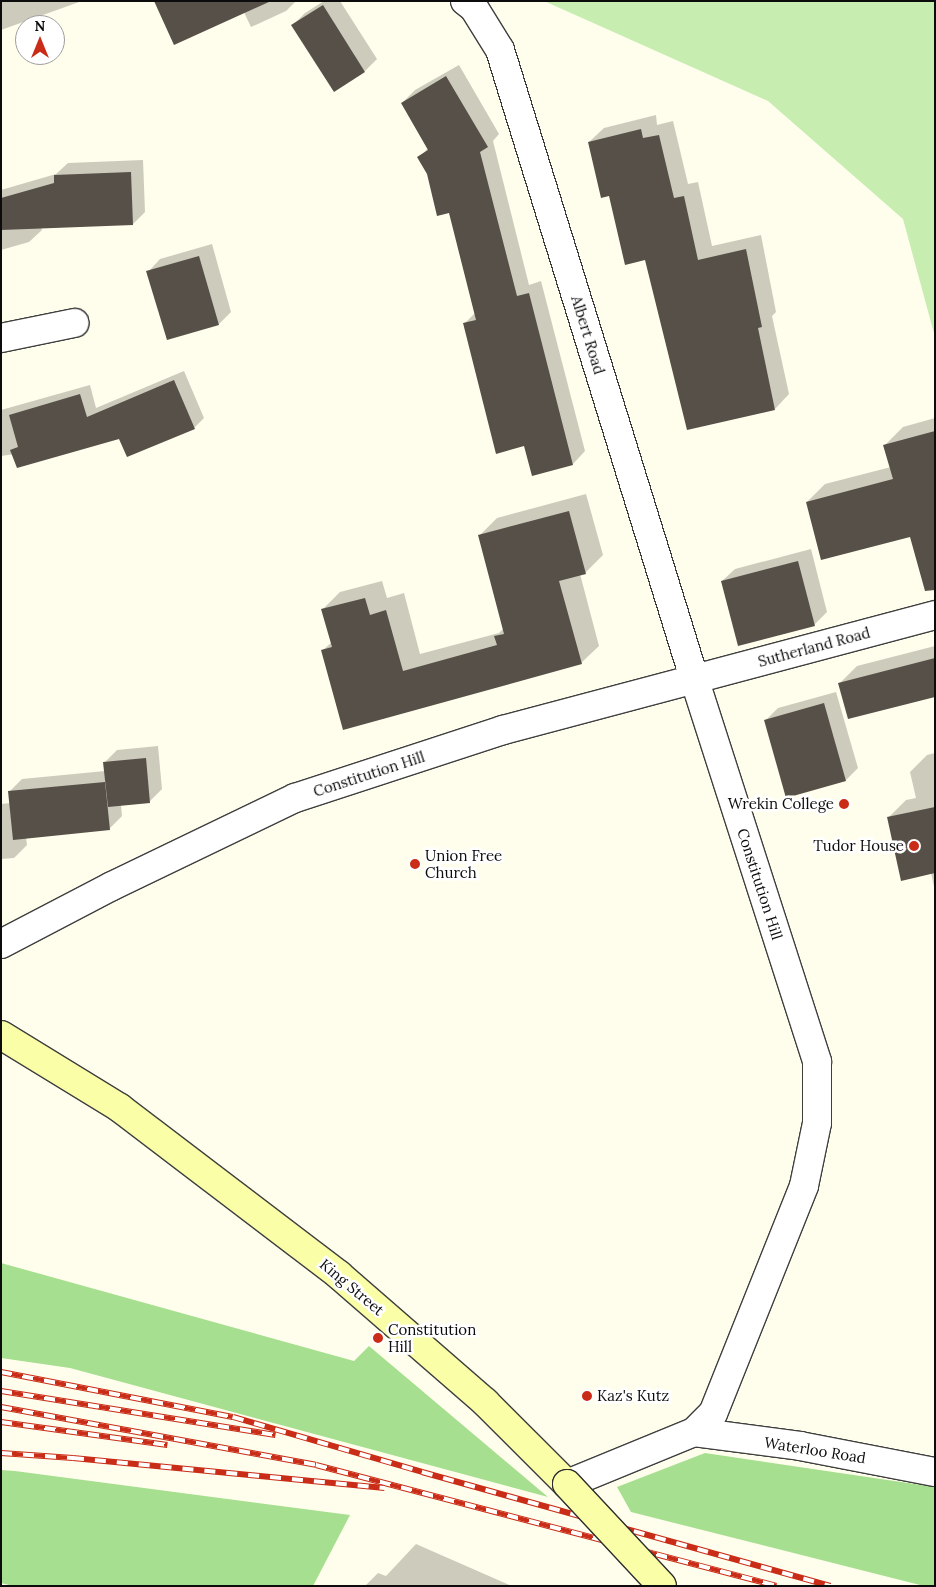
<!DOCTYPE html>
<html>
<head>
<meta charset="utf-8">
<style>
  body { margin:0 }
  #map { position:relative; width:936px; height:1587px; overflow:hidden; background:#fffeec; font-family:Lora,serif }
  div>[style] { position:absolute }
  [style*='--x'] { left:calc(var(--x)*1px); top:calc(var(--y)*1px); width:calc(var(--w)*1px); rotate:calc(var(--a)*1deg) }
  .green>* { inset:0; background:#c7edb1 }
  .forest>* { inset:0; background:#a6df8f }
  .shadow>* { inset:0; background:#0003 }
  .building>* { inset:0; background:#565048 }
  .roads { filter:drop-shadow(1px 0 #3f3f3f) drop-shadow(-1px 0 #3f3f3f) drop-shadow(0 1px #3f3f3f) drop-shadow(0 -1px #3f3f3f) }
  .street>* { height:28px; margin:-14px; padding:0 14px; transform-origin:14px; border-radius:14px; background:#fff }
  .secondary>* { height:28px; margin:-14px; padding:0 14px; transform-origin:14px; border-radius:14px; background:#faffa7 }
  .rail>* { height:5.5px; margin-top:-2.75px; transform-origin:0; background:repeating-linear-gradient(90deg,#fff 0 11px,#c92c17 0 22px); box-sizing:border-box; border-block:1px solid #c92c17 }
  .bridges { filter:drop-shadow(1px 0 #2e2e2e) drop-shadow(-1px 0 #2e2e2e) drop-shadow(0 1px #2e2e2e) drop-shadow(0 -1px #2e2e2e) }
  .secondary-bridge>* { height:28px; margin:-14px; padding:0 14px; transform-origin:14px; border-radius:14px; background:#faffa7 }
  .dots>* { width:14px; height:14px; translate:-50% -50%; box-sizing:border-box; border:2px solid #fff; border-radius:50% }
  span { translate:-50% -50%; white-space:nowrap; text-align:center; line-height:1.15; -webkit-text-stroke:5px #fff; paint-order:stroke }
  .street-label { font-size:15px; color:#0c0c0c }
  .poi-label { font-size:15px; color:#0c0c0c }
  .right { translate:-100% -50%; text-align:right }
  .left { translate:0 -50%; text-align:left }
  .frame { position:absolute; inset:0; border:2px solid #0c0c0c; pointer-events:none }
  .north { position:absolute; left:15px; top:15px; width:50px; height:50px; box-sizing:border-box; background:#fff; border:1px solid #9e9e9e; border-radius:50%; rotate:0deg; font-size:14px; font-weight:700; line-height:20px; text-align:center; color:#0c0c0c }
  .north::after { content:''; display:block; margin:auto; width:18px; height:22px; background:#c92c17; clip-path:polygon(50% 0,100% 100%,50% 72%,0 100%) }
</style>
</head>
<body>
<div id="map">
  <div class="green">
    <i style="clip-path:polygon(544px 1px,935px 1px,935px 337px,903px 219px,768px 101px)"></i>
  </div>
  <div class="forest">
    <i style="clip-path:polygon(1px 1263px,354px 1361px,369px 1346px,548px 1497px,70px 1368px,1px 1358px)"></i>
    <i style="clip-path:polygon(705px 1453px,935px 1487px,935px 1586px,924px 1586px,631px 1512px,617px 1487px)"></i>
    <i style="clip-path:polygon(1px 1470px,15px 1471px,350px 1515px,313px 1586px,13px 1586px,1px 1583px)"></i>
  </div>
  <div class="shadow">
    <i style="clip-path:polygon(1px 1px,82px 1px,1px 30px)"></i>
    <i style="clip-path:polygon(155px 1px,296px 1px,286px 11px,251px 27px,242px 8px)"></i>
    <i style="clip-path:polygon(324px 1px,340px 1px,377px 59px,365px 71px,293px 25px,305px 13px)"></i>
    <i style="clip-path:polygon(459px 65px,499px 134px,493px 141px,529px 285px,541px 281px,585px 451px,573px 464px,525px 445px,465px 323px,475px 313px,450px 212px,419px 158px,428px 148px,402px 103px,415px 90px)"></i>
    <i style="clip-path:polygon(656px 115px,657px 125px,673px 121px,688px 184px,698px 182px,712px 246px,761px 235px,776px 312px,772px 316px,789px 394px,775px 409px,646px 259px,610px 194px,589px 142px,604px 128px)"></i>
    <i style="clip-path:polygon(143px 160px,145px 212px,133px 224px,41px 227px,42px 230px,29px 242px,1px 250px,1px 190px,56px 174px,68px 163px)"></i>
    <i style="clip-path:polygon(212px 244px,231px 312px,219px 324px,148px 272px,160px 259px)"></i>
    <i style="clip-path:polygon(184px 371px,204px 418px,194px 428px,1px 456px,1px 410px,90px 385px,96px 408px)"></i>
    <i style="clip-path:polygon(935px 418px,935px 568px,911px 535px,807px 502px,825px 484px,891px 467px,885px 445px,903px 427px)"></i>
    <i style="clip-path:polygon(586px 494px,603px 555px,585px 573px,580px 574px,599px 646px,581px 663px,344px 729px,323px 650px,332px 642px,323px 609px,340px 592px,382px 581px,387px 598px,404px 593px,420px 654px,499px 633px,504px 628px,479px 536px,497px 518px)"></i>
    <i style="clip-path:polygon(811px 549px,827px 612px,814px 625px,722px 581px,735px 569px)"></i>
    <i style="clip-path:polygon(935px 646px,935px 696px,839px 684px,857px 666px)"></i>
    <i style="clip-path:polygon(836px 692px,858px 768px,846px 780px,787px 797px,765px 721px,778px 708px)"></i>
    <i style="clip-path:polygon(158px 746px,162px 789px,149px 802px,121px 805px,122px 816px,109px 829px,26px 837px,27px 845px,14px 858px,1px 859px,1px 804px,11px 803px,9px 792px,22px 779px,105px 771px,105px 762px,117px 750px)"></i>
    <i style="clip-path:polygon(935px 753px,935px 891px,931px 873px,889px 817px,906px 800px,916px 798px,910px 772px,927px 755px)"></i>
    <i style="clip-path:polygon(416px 1544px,512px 1586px,365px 1586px,378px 1573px,386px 1576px)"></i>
  </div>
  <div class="building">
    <i style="clip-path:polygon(154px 1px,271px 1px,174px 45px)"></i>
    <i style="clip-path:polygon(323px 5px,365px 72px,334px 92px,291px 25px)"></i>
    <i style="clip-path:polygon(446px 76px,488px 147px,480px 152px,517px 296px,529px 293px,573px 465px,532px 476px,524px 446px,496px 454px,463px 323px,476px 320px,449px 213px,437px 216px,427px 174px,417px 157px,428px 150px,401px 103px)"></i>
    <i style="clip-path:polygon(641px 129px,643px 138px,659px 135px,674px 198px,684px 196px,698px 260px,746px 249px,762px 327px,758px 328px,775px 410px,687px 430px,645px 260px,625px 265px,609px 196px,601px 198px,588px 142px)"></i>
    <i style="clip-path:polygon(131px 172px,133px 225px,1px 230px,1px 198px,54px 183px,54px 175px)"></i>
    <i style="clip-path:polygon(199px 256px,219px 325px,167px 340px,146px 271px)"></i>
    <i style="clip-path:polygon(174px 380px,195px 429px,127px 457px,119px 439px,17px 468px,10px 450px,18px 447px,9px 415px,80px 394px,87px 417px)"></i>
    <i style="clip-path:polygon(935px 431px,935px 590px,925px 591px,910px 537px,821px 560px,806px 502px,893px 479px,883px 445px)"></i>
    <i style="clip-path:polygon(569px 511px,586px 574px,559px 581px,582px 664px,343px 730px,321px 650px,332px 647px,321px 609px,365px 598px,370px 615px,386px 610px,403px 671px,497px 645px,494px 636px,504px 634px,478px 535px)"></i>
    <i style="clip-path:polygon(798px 561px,815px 626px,738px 646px,721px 581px)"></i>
    <i style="clip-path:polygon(935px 658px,935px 697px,848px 719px,838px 683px)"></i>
    <i style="clip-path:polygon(824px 703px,846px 781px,786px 798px,764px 720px)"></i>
    <i style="clip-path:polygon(146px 758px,150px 803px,108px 807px,103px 762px)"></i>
    <i style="clip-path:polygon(105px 782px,110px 830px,13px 840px,8px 791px)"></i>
    <i style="clip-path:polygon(935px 807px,935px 873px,901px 881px,887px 817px)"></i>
  </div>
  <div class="roads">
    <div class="street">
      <i style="--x:465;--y:1;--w:11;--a:38"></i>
      <i style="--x:474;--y:8;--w:49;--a:58.2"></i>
      <i style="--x:500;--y:50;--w:657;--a:72.83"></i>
      <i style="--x:694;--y:678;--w:403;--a:72.2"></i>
      <i style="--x:817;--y:1062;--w:61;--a:90"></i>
      <i style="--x:817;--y:1123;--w:64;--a:101.7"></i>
      <i style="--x:804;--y:1186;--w:245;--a:111.8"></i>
      <i style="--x:713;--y:1413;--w:27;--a:135"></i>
      <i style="--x:694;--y:1432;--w:137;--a:157.7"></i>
      <i style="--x:1;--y:338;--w:75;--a:-11.6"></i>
      <i style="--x:1;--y:944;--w:125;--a:-27.6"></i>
      <i style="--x:112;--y:886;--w:203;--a:-25.7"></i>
      <i style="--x:295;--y:798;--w:219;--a:-18.1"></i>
      <i style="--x:503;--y:730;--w:447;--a:-14.9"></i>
      <i style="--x:694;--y:1432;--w:107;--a:7.5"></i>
      <i style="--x:800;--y:1446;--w:137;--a:10.9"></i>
    </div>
    <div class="secondary">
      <i style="--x:1;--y:1035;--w:140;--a:31.5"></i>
      <i style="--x:120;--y:1108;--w:275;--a:37.3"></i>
      <i style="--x:339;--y:1275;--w:194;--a:41"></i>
      <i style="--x:485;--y:1402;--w:116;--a:45"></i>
    </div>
  </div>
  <div class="rail">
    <i style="--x:1;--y:1372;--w:236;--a:11"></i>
    <i style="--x:233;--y:1417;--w:197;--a:16.2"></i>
    <i style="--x:422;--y:1472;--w:424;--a:15.6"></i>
    <i style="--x:1;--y:1391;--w:278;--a:9.1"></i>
    <i style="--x:1;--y:1407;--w:320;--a:10.4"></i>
    <i style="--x:316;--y:1465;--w:476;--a:14.7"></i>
    <i style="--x:1;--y:1422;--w:168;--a:7.9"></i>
    <i style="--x:1;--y:1453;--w:72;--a:4"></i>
    <i style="--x:73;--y:1458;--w:313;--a:5.5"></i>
  </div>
  <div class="bridges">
    <div class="secondary-bridge">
      <i style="--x:567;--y:1484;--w:139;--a:47"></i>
    </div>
  </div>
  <div class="dots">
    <i style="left:844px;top:804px;background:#c92c17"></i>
    <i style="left:914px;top:846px;background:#c92c17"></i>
    <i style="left:415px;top:864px;background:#c92c17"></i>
    <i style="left:378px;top:1338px;background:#c92c17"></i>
    <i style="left:587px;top:1396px;background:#c92c17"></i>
  </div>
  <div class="street-label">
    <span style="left:588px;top:335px;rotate:73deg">Albert Road</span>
    <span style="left:814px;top:647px;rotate:-15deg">Sutherland Road</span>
    <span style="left:369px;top:774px;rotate:-18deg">Constitution Hill</span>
    <span style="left:760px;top:884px;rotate:72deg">Constitution Hill</span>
    <span style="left:352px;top:1287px;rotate:40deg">King Street</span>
    <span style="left:815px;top:1450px;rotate:9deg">Waterloo Road</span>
  </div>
  <div class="poi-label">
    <span class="right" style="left:834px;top:804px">Wrekin College</span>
    <span class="right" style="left:904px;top:846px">Tudor House</span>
    <span class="left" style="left:425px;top:864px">Union Free<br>Church</span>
    <span class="left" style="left:388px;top:1338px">Constitution<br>Hill</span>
    <span class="left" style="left:597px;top:1396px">Kaz's Kutz</span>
  </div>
  <div class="frame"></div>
  <div class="north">N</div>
</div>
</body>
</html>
